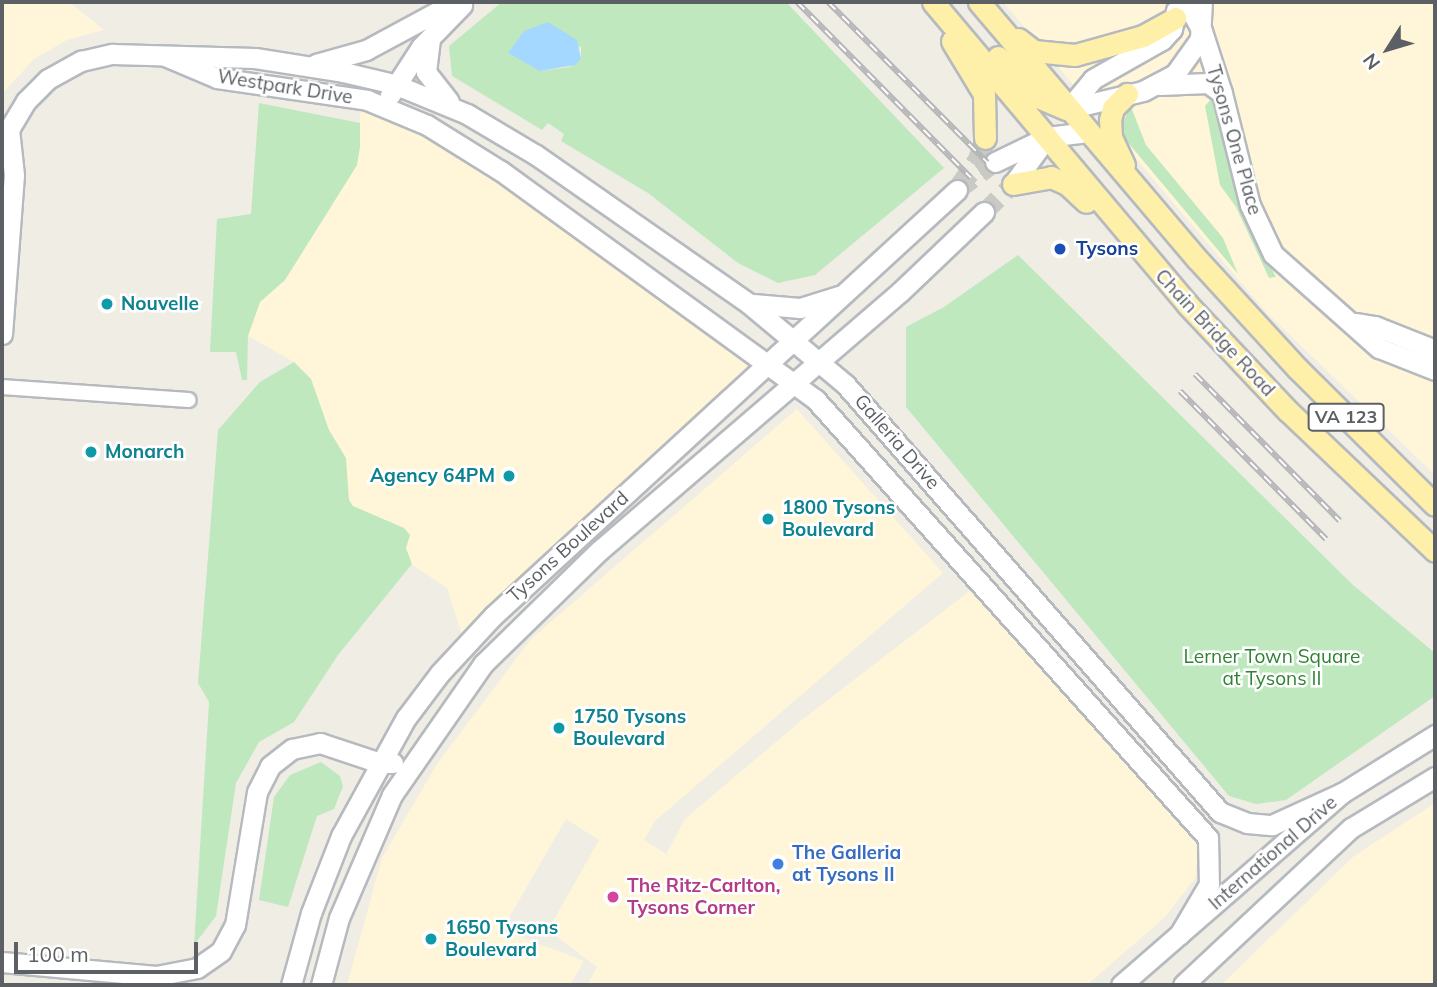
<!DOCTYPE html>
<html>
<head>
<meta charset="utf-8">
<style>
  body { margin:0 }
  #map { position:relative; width:1437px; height:987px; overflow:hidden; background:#efede4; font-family:Mulish,sans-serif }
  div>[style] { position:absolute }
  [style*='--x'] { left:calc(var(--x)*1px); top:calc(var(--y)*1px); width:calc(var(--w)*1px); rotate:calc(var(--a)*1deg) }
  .commercial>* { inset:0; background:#fff6d9 }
  .green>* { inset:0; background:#bfe8bf }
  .water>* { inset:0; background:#a4d8ff }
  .secondary-tunnel>* { height:19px; margin-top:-9.5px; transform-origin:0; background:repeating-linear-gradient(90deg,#cacac4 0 19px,transparent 0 29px) }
  .primary-tunnel>* { height:21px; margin-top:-10.5px; transform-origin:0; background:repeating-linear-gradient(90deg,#cacac4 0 21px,transparent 0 31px) }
  .roads { filter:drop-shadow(2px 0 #b6babf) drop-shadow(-2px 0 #b6babf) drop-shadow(0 2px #b6babf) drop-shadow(0 -2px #b6babf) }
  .street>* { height:14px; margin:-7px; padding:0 7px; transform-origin:7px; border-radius:7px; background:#fff }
  .secondary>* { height:19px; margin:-9.5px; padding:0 9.5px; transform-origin:9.5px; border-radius:9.5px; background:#fff }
  .primary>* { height:21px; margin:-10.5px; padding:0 10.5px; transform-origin:10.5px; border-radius:10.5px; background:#fff0a9 }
  .rail>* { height:6px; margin-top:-3px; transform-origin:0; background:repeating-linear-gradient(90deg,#fff 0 10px,#b5b6b6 0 20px); box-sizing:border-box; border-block:2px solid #b5b6b6 }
  .dots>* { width:19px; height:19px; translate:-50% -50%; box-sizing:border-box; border:4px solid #fff; border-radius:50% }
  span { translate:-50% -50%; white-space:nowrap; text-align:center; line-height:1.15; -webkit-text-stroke:5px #fff; paint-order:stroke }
  .shield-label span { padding:2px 5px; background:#fff; border:2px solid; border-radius:5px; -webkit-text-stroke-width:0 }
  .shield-label { font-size:18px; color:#5c6065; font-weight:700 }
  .street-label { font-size:19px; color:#5c6065 }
  .transit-label { font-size:19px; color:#164399; font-weight:700 }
  .left { translate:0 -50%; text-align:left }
  .culture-label { font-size:19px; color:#0d838f; font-weight:700 }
  .right { translate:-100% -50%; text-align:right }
  .park-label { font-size:19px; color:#2f8232 }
  .shop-label { font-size:19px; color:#366cbe; font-weight:700 }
  .hotel-label { font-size:19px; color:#b23c85; font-weight:700 }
  .frame { position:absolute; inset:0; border:4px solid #5c6065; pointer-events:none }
  .north { position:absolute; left:1353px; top:14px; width:70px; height:70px; -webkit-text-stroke:5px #fff; paint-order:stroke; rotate:233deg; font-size:19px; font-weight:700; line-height:28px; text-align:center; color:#5c6065 }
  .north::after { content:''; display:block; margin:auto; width:24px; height:32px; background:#5c6065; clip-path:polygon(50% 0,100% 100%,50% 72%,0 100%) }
  .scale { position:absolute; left:14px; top:942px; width:184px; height:32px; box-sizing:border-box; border:4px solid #5c6065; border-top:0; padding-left:9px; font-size:21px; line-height:24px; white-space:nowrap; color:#5c6065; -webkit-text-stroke:5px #fff; paint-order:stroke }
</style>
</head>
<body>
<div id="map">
  <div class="commercial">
    <i style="clip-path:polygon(2px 2px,69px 2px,104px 30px,67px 40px,34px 59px,2px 94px)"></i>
    <i style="clip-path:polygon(1003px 2px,1435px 2px,1435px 475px,1265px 311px)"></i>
    <i style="clip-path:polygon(367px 100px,518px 183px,769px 365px,465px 644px,447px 588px,332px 511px,311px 379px,294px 362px,248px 336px,260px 302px,285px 280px,357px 165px,360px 114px)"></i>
    <i style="clip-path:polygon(797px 409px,943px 573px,655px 821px,644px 840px,666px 854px,685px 819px,803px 719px,971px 590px,1198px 845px,1196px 877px,1165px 917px,1087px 985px,587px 985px,597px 967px,548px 930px,599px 840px,566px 819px,502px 930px,584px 961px,570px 985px,347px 985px,382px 858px,437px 764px,531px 639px)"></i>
    <i style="clip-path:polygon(1435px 803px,1435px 985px,1221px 985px,1354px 856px)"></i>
  </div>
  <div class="green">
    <i style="clip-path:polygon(evenodd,502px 2px,786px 2px,944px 168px,815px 275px,778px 283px,738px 263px,648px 193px,561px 141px,564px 134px,548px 123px,542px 130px,452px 76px,449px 46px,502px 2px,581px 46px,581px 59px,570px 67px,540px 71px,581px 46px)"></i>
    <i style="clip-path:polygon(1212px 98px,1245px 218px,1276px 277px,1269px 278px,1236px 207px,1220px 185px,1205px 106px)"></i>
    <i style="clip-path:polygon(259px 103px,360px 123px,360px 147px,357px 165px,285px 280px,260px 302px,248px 336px,247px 380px,242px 380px,236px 352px,210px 352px,217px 219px,251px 214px)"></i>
    <i style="clip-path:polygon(1131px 107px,1146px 145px,1223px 238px,1238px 274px,1125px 139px,1120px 126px)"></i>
    <i style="clip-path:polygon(1018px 255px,1353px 585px,1435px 653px,1435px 696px,1286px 800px,1256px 804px,1229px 796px,906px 407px,906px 327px,944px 307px)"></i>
    <i style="clip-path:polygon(294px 362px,311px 379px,329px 430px,346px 458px,349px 500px,353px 506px,404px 528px,410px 535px,406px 548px,412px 564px,338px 655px,294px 722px,259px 742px,236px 783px,216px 916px,194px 945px,209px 702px,198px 683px,218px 430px,260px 382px)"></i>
    <i style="clip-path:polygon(321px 762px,340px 776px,343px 786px,334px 809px,317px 816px,288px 907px,259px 900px,274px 797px,290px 775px)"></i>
  </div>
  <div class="water">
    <i style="clip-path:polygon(548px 22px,577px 40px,581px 59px,575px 65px,540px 71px,508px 53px,524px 31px)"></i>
  </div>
  <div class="secondary-tunnel">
    <i style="--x:957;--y:190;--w:47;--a:-36.4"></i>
    <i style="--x:984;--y:212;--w:40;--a:-44"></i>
  </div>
  <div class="primary-tunnel">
    <i style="--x:957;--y:190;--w:39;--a:-55"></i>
    <i style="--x:979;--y:158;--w:21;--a:-73"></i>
  </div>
  <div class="roads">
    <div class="street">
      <i style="--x:2;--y:387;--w:187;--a:4"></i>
    </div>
    <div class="secondary">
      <i style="--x:1186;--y:2;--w:33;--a:61"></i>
      <i style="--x:1202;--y:31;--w:65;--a:72.1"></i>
      <i style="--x:1222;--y:93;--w:115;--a:76"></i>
      <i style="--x:1250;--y:205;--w:54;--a:64.9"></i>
      <i style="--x:1273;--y:254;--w:142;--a:41.6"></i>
      <i style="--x:1379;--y:348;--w:60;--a:21.4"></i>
      <i style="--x:430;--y:39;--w:33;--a:97"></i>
      <i style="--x:426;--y:72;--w:37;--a:52"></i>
      <i style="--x:165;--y:56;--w:56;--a:22.9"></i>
      <i style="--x:217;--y:78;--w:152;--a:8.3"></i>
      <i style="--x:367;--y:100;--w:65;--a:22.6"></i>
      <i style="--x:427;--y:125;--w:87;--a:31.9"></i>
      <i style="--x:501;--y:171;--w:388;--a:36"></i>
      <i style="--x:815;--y:399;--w:589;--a:48.16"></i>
      <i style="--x:1208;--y:838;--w:46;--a:88.8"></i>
      <i style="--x:1209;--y:884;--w:59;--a:120.5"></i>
      <i style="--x:316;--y:64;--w:52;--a:-15.6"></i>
      <i style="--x:366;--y:50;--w:101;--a:-28.3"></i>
      <i style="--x:1160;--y:85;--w:48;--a:-2.4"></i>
      <i style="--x:1208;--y:83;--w:17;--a:36"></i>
      <i style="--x:390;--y:95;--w:57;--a:-57.1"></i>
      <i style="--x:421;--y:47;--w:59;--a:-45.7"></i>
      <i style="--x:1068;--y:109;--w:77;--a:-13.5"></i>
      <i style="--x:1143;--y:91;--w:36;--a:-28"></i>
      <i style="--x:1175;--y:74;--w:43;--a:-54.5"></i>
      <i style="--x:1200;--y:39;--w:37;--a:-87"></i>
      <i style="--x:1068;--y:109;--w:39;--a:-50"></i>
      <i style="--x:1093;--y:79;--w:79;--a:-29.5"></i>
      <i style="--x:1162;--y:40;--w:15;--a:-48"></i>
      <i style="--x:1172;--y:29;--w:19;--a:-78"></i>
      <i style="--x:2;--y:141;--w:47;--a:-59"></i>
      <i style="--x:26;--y:101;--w:31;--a:-45"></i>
      <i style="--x:48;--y:79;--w:38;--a:-29"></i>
      <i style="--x:81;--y:61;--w:32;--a:-13"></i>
      <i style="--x:112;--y:54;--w:143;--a:1.6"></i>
      <i style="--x:255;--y:58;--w:89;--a:9"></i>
      <i style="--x:343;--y:72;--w:52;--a:13.2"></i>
      <i style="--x:394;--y:84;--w:79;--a:22.3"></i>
      <i style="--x:467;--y:114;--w:80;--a:30.7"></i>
      <i style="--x:536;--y:155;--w:259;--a:34.9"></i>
      <i style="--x:748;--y:303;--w:126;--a:39.9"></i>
      <i style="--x:845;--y:384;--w:569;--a:48.78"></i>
      <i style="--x:1220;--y:812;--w:29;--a:22"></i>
      <i style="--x:1247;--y:823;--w:25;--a:5"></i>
      <i style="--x:1272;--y:825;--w:77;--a:-24.6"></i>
      <i style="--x:995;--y:162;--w:58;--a:-25.7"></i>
      <i style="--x:1047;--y:137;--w:39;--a:-7"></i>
      <i style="--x:1013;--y:184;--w:58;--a:-54.1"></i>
      <i style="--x:753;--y:304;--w:47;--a:4.9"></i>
      <i style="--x:800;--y:308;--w:41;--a:-17.1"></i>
      <i style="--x:1355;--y:323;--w:20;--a:9"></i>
      <i style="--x:1375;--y:326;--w:65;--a:21.8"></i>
      <i style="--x:2;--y:334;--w:159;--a:-85.7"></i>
      <i style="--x:14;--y:175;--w:46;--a:-96.2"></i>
      <i style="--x:2;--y:962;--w:155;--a:5.2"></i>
      <i style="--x:156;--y:976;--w:42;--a:-11"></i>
      <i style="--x:197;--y:968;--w:29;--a:-35"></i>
      <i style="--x:221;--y:951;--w:30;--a:-62"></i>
      <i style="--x:235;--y:925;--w:135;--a:-80.6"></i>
      <i style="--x:257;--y:792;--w:29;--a:-63"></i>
      <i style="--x:270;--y:766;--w:28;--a:-38"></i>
      <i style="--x:292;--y:749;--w:29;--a:-12"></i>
      <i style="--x:320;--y:743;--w:63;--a:18.4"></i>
      <i style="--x:380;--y:763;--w:13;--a:0"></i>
      <i style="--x:291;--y:985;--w:75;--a:-74.5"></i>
      <i style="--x:311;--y:913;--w:83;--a:-68.7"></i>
      <i style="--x:341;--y:836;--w:135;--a:-61.2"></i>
      <i style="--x:406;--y:718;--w:56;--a:-52.9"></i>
      <i style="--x:440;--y:673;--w:78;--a:-47.1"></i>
      <i style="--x:493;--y:616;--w:630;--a:-42.56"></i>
      <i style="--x:321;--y:985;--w:69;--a:-75"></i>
      <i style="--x:339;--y:918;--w:134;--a:-66.7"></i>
      <i style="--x:392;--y:795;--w:160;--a:-55.2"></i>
      <i style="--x:483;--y:664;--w:163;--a:-44.3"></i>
      <i style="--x:600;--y:550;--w:396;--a:-40.7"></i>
      <i style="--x:900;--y:292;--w:116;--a:-43.6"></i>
      <i style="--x:1121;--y:985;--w:293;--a:-41"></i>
      <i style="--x:1342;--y:793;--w:110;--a:-31.9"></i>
      <i style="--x:1183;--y:985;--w:230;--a:-43.1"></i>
      <i style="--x:1351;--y:828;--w:98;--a:-31.3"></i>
    </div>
    <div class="primary">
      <i style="--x:933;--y:2;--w:395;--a:49.9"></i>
      <i style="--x:1187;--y:304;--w:147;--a:46.7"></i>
      <i style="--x:1288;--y:411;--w:203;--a:43.6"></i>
      <i style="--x:979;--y:2;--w:338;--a:49.7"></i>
      <i style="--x:1198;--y:260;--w:147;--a:47.5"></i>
      <i style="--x:1297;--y:368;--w:194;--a:44.8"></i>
      <i style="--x:1018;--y:39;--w:20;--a:37"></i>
      <i style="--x:1034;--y:51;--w:41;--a:5.6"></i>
      <i style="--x:1075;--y:55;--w:71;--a:-15.6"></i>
      <i style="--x:1143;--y:36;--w:37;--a:-29"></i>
      <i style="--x:952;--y:41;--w:62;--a:58.9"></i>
      <i style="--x:984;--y:94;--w:44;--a:88.7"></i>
      <i style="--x:998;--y:57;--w:57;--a:45"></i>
      <i style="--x:1038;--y:97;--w:30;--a:23"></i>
      <i style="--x:1124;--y:165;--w:31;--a:-115"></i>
      <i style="--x:1111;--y:137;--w:17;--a:-93"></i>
      <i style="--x:1110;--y:120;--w:12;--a:-76"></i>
      <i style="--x:1113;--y:108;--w:20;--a:-45"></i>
      <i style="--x:1013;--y:184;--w:39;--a:-10"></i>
      <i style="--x:1051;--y:177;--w:17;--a:24"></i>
      <i style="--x:1067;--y:184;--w:26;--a:43"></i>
    </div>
  </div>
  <div class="rail">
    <i style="--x:797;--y:2;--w:247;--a:45.3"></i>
    <i style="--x:828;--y:2;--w:226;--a:45.2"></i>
    <i style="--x:1195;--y:374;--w:206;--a:45.4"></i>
    <i style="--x:1180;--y:391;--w:208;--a:45.4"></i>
  </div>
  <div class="dots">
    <i style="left:1060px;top:249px;background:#1a4fb4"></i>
    <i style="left:107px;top:304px;background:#0f9aa8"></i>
    <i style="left:91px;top:452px;background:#0f9aa8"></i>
    <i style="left:509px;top:476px;background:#0f9aa8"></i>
    <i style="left:768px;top:519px;background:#0f9aa8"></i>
    <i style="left:559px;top:728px;background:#0f9aa8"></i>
    <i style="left:778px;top:864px;background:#3f7fe0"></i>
    <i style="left:613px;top:897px;background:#d1479c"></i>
    <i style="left:431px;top:939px;background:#0f9aa8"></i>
  </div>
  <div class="shield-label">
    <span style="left:1346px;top:417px">VA 123</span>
  </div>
  <div class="street-label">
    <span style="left:285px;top:87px;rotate:9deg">Westpark Drive</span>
    <span style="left:1234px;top:140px;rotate:74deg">Tysons One Place</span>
    <span style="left:1215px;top:333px;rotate:47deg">Chain Bridge Road</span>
    <span style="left:897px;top:442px;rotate:49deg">Galleria Drive</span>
    <span style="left:568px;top:547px;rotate:-42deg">Tysons Boulevard</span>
    <span style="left:1273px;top:853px;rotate:-41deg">International Drive</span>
  </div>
  <div class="transit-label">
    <span class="left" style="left:1076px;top:249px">Tysons</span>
  </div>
  <div class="culture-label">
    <span class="left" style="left:121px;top:304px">Nouvelle</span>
    <span class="left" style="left:105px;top:452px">Monarch</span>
    <span class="right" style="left:495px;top:476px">Agency 64PM</span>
    <span class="left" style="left:782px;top:519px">1800 Tysons<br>Boulevard</span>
    <span class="left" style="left:573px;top:728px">1750 Tysons<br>Boulevard</span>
    <span class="left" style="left:445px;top:939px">1650 Tysons<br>Boulevard</span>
  </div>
  <div class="park-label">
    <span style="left:1272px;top:668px">Lerner Town Square<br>at Tysons II</span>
  </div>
  <div class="shop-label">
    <span class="left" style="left:792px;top:864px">The Galleria<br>at Tysons II</span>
  </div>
  <div class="hotel-label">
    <span class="left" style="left:627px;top:897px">The Ritz-Carlton,<br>Tysons Corner</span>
  </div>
  <div class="frame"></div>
  <div class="north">N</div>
  <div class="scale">100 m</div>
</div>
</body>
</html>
